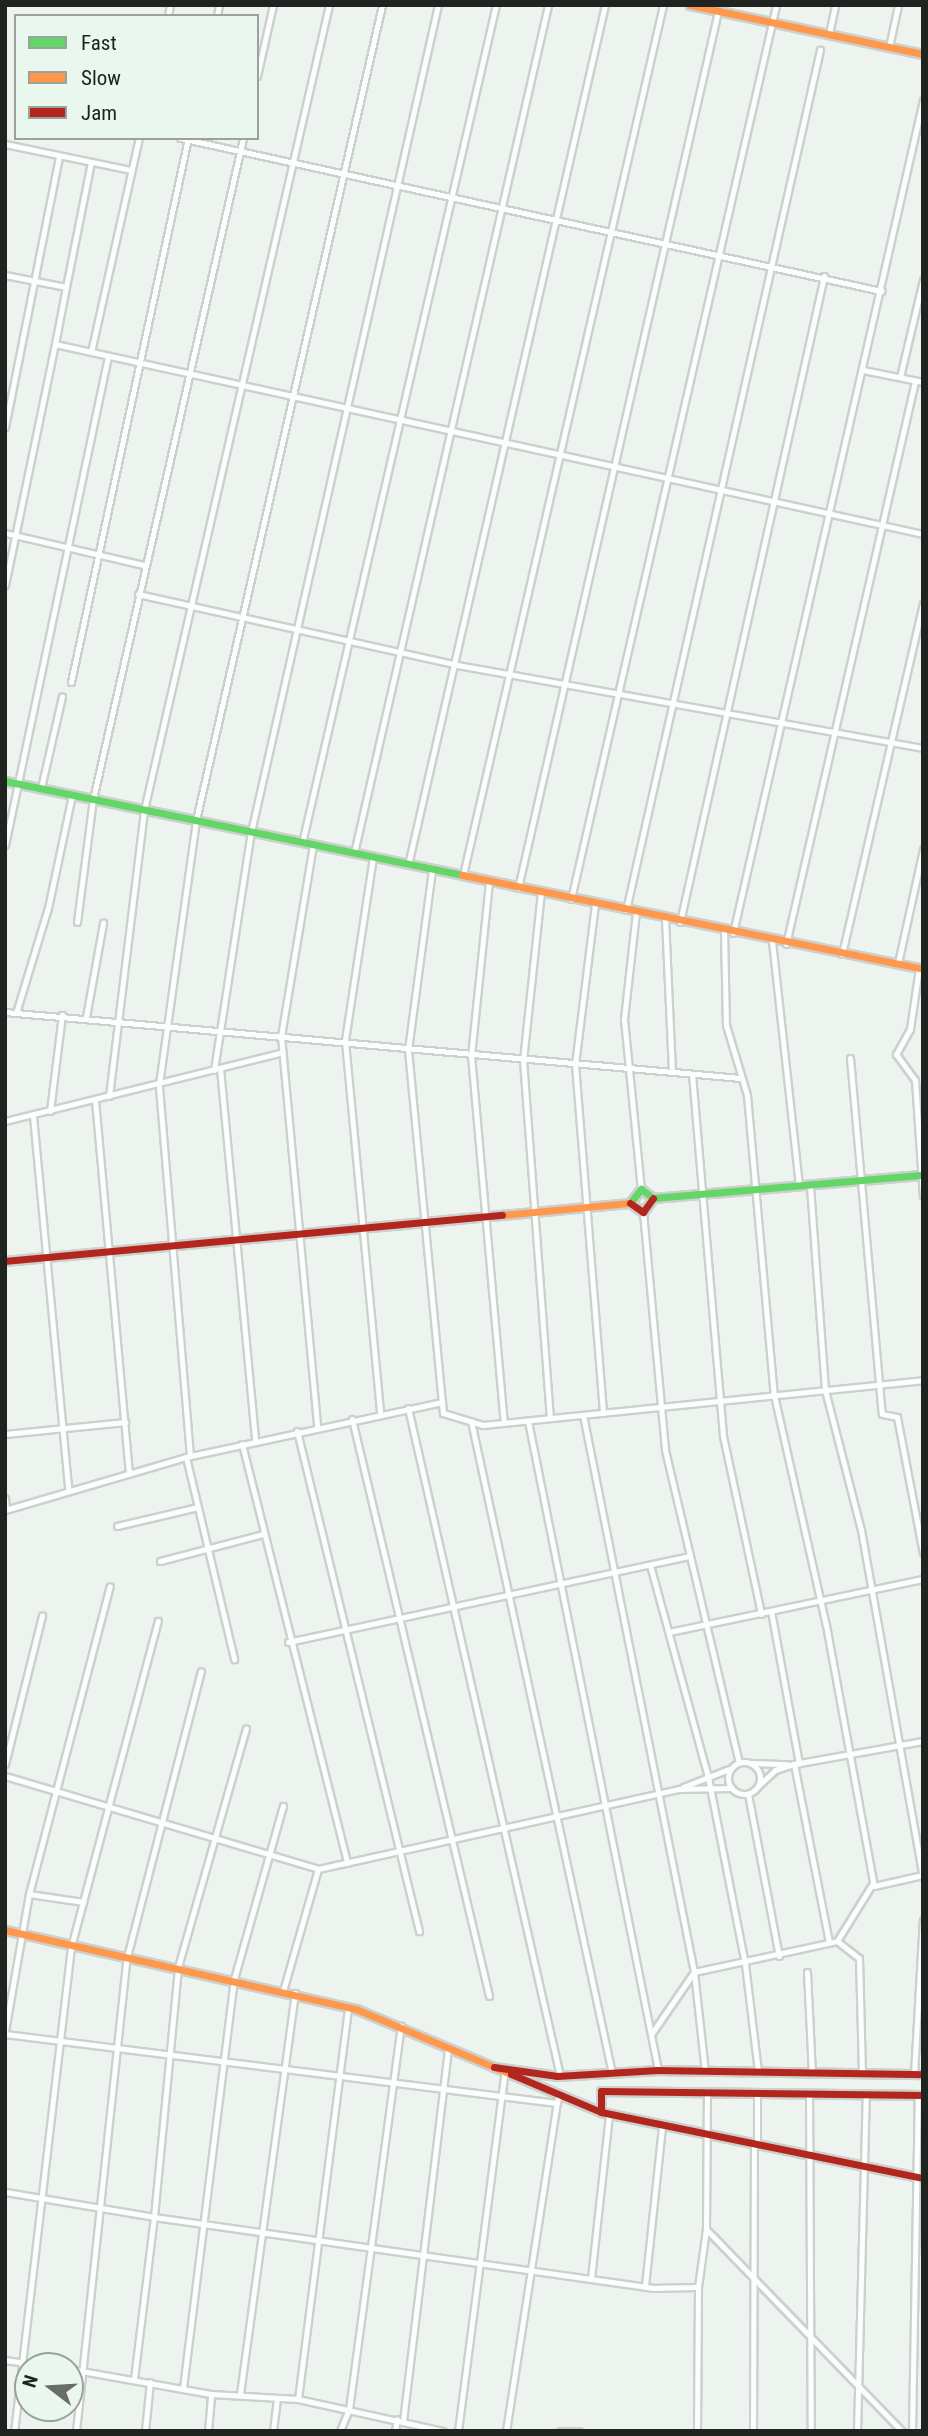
<!DOCTYPE html>
<html>
<head>
<meta charset="utf-8">
<style>
  body { margin:0 }
  #map { position:relative; width:928px; height:2436px; overflow:hidden; background:#edf4ef; font-family:"Roboto Condensed",sans-serif }
  div>[style] { position:absolute }
  [style*='--x'] { left:calc(var(--x)*1px); top:calc(var(--y)*1px); width:calc(var(--w)*1px); rotate:calc(var(--a)*1deg) }
  .roads { filter:drop-shadow(2px 0 #ccd1cd) drop-shadow(-2px 0 #ccd1cd) drop-shadow(0 2px #ccd1cd) drop-shadow(0 -2px #ccd1cd) }
  .street>* { height:5px; margin:-2.5px; padding:0 2.5px; transform-origin:2.5px; border-radius:2.5px; background:#fcfdfd }
  .street>.ring { margin:-2.5px; padding:0; box-sizing:content-box; background:none; border:5px solid #fcfdfd; border-radius:50% }
  .fast>* { height:7px; margin:-3.5px; padding:0 3.5px; transform-origin:3.5px; border-radius:3.5px; background:#63d668 }
  .slow>* { height:7px; margin:-3.5px; padding:0 3.5px; transform-origin:3.5px; border-radius:3.5px; background:#ff974d }
  .jam>* { height:7px; margin:-3.5px; padding:0 3.5px; transform-origin:3.5px; border-radius:3.5px; background:#b3261e }
  span { translate:-50% -50%; white-space:nowrap; text-align:center; line-height:1.15; -webkit-text-stroke:5px #eaf7ee; paint-order:stroke }
  .frame { position:absolute; inset:0; border:7px solid #202421; pointer-events:none }
  .legend { position:absolute; left:14px; top:14px; width:245px; height:126px; box-sizing:border-box; background:#eaf7ee; border:2px solid #99a39c; margin:0; padding:9px 12px; list-style:none; font-size:21px; color:#202421 }
  .legend li { display:flex; align-items:center; gap:14px; height:35px }
  .legend b { width:35px; border:2px solid #99a39c }
  .north { position:absolute; left:14px; top:2352px; width:70px; height:70px; box-sizing:border-box; background:#eaf7ee; border:2px solid #99a39c; border-radius:50%; rotate:287deg; font-size:19px; font-weight:700; line-height:28px; text-align:center; color:#202421 }
  .north::after { content:''; display:block; margin:auto; width:24px; height:32px; background:#686d69; clip-path:polygon(50% 0,100% 100%,50% 72%,0 100%) }
</style>
</head>
<body>
<div id="map">
  <div class="roads">
    <div class="street">
      <i style="--x:168;--y:16;--w:11;--a:-80"></i>
      <i style="--x:217;--y:16;--w:11;--a:-80"></i>
      <i style="--x:829;--y:34;--w:30;--a:-78"></i>
      <i style="--x:889;--y:47;--w:43;--a:-77.9"></i>
      <i style="--x:257;--y:76;--w:73;--a:-77.3"></i>
      <i style="--x:180;--y:138;--w:718;--a:12.31"></i>
      <i style="--x:5;--y:144;--w:129;--a:11.7"></i>
      <i style="--x:5;--y:275;--w:62;--a:11.1"></i>
      <i style="--x:66;--y:287;--w:58;--a:100.9"></i>
      <i style="--x:55;--y:344;--w:889;--a:12.35"></i>
      <i style="--x:66;--y:287;--w:127;--a:-78.7"></i>
      <i style="--x:91;--y:352;--w:219;--a:-77.4"></i>
      <i style="--x:863;--y:370;--w:61;--a:11.3"></i>
      <i style="--x:900;--y:377;--w:100;--a:-76.7"></i>
      <i style="--x:5;--y:427;--w:276;--a:-78.7"></i>
      <i style="--x:5;--y:533;--w:143;--a:13"></i>
      <i style="--x:5;--y:585;--w:246;--a:-78.3"></i>
      <i style="--x:138;--y:594;--w:327;--a:12.5"></i>
      <i style="--x:457;--y:665;--w:473;--a:10.1"></i>
      <i style="--x:71;--y:682;--w:556;--a:-77.86"></i>
      <i style="--x:41;--y:788;--w:94;--a:-77.1"></i>
      <i style="--x:302;--y:843;--w:860;--a:-76.97"></i>
      <i style="--x:5;--y:845;--w:500;--a:-78.1"></i>
      <i style="--x:313;--y:845;--w:194;--a:99.5"></i>
      <i style="--x:281;--y:1036;--w:392;--a:84.7"></i>
      <i style="--x:354;--y:853;--w:870;--a:-77.11"></i>
      <i style="--x:373;--y:857;--w:186;--a:98.7"></i>
      <i style="--x:345;--y:1041;--w:375;--a:84.6"></i>
      <i style="--x:408;--y:865;--w:882;--a:-77.1"></i>
      <i style="--x:432;--y:870;--w:182;--a:97.6"></i>
      <i style="--x:408;--y:1050;--w:365;--a:84.5"></i>
      <i style="--x:443;--y:1413;--w:42;--a:16.7"></i>
      <i style="--x:483;--y:1425;--w:442;--a:-5.8"></i>
      <i style="--x:463;--y:875;--w:893;--a:-77.05"></i>
      <i style="--x:489;--y:882;--w:174;--a:95.9"></i>
      <i style="--x:471;--y:1055;--w:369;--a:84.9"></i>
      <i style="--x:518;--y:888;--w:900;--a:-77.15"></i>
      <i style="--x:541;--y:892;--w:169;--a:96.1"></i>
      <i style="--x:523;--y:1060;--w:359;--a:85.7"></i>
      <i style="--x:571;--y:899;--w:917;--a:-77.08"></i>
      <i style="--x:595;--y:904;--w:161;--a:97.1"></i>
      <i style="--x:575;--y:1064;--w:350;--a:85.4"></i>
      <i style="--x:626;--y:910;--w:882;--a:-77.29"></i>
      <i style="--x:636;--y:912;--w:108;--a:96.4"></i>
      <i style="--x:624;--y:1019;--w:171;--a:84.3"></i>
      <i style="--x:665;--y:918;--w:154;--a:87.4"></i>
      <i style="--x:77;--y:922;--w:124;--a:-82.6"></i>
      <i style="--x:93;--y:799;--w:678;--a:-77.21"></i>
      <i style="--x:680;--y:922;--w:662;--a:-77.43"></i>
      <i style="--x:724;--y:931;--w:94;--a:88.8"></i>
      <i style="--x:726;--y:1025;--w:73;--a:73.3"></i>
      <i style="--x:747;--y:1095;--w:301;--a:84.9"></i>
      <i style="--x:774;--y:1395;--w:236;--a:77.3"></i>
      <i style="--x:826;--y:1625;--w:265;--a:79.6"></i>
      <i style="--x:874;--y:1886;--w:50;--a:-12.7"></i>
      <i style="--x:733;--y:933;--w:854;--a:-77.15"></i>
      <i style="--x:772;--y:941;--w:246;--a:83.7"></i>
      <i style="--x:786;--y:944;--w:578;--a:-77.09"></i>
      <i style="--x:842;--y:954;--w:360;--a:-77"></i>
      <i style="--x:898;--y:963;--w:117;--a:-77.6"></i>
      <i style="--x:919;--y:968;--w:62;--a:98.4"></i>
      <i style="--x:910;--y:1029;--w:29;--a:119"></i>
      <i style="--x:896;--y:1054;--w:32;--a:54"></i>
      <i style="--x:915;--y:1080;--w:116;--a:86.1"></i>
      <i style="--x:5;--y:1012;--w:738;--a:5.13"></i>
      <i style="--x:16;--y:1013;--w:110;--a:-73.1"></i>
      <i style="--x:48;--y:908;--w:116;--a:-78"></i>
      <i style="--x:86;--y:1017;--w:96;--a:-79.7"></i>
      <i style="--x:850;--y:1058;--w:357;--a:84.9"></i>
      <i style="--x:882;--y:1414;--w:15;--a:11"></i>
      <i style="--x:897;--y:1417;--w:138;--a:79.2"></i>
      <i style="--x:220;--y:1068;--w:375;--a:84.6"></i>
      <i style="--x:214;--y:1070;--w:241;--a:-81.2"></i>
      <i style="--x:251;--y:832;--w:848;--a:-77.26"></i>
      <i style="--x:692;--y:1074;--w:363;--a:85.1"></i>
      <i style="--x:723;--y:1436;--w:182;--a:77.9"></i>
      <i style="--x:109;--y:1096;--w:288;--a:-83"></i>
      <i style="--x:144;--y:810;--w:826;--a:-77.06"></i>
      <i style="--x:95;--y:1100;--w:374;--a:84.8"></i>
      <i style="--x:50;--y:1111;--w:97;--a:-82.9"></i>
      <i style="--x:33;--y:1116;--w:375;--a:84.6"></i>
      <i style="--x:5;--y:1121;--w:286;--a:-13.9"></i>
      <i style="--x:810;--y:1186;--w:205;--a:85.8"></i>
      <i style="--x:825;--y:1390;--w:145;--a:75.6"></i>
      <i style="--x:861;--y:1530;--w:349;--a:79.9"></i>
      <i style="--x:643;--y:1212;--w:239;--a:84.7"></i>
      <i style="--x:665;--y:1450;--w:321;--a:76.7"></i>
      <i style="--x:408;--y:1408;--w:685;--a:77.18"></i>
      <i style="--x:583;--y:1415;--w:568;--a:78.73"></i>
      <i style="--x:694;--y:1972;--w:100;--a:83.7"></i>
      <i style="--x:352;--y:1419;--w:593;--a:76.64"></i>
      <i style="--x:471;--y:1421;--w:667;--a:77.8"></i>
      <i style="--x:528;--y:1421;--w:662;--a:78.67"></i>
      <i style="--x:297;--y:1431;--w:515;--a:76.29"></i>
      <i style="--x:5;--y:1434;--w:121;--a:-5.7"></i>
      <i style="--x:242;--y:1444;--w:432;--a:75.9"></i>
      <i style="--x:190;--y:1456;--w:373;--a:-94.8"></i>
      <i style="--x:159;--y:1084;--w:267;--a:-82"></i>
      <i style="--x:196;--y:820;--w:836;--a:-77.14"></i>
      <i style="--x:186;--y:1457;--w:208;--a:76.6"></i>
      <i style="--x:5;--y:1498;--w:11;--a:85"></i>
      <i style="--x:5;--y:1510;--w:189;--a:-16.3"></i>
      <i style="--x:186;--y:1457;--w:262;--a:-12.1"></i>
      <i style="--x:117;--y:1526;--w:83;--a:-13.2"></i>
      <i style="--x:160;--y:1561;--w:106;--a:-14.7"></i>
      <i style="--x:650;--y:1565;--w:220;--a:74.7"></i>
      <i style="--x:708;--y:1777;--w:191;--a:78.8"></i>
      <i style="--x:745;--y:1964;--w:109;--a:83.1"></i>
      <i style="--x:771;--y:1611;--w:155;--a:79.6"></i>
      <i style="--x:669;--y:1632;--w:259;--a:-11.8"></i>
      <i style="--x:288;--y:1642;--w:411;--a:-12.1"></i>
      <i class="ring" style="left:728px;top:1762px;width:27px;height:27px"></i>
      <i style="--x:752;--y:1763;--w:35;--a:2"></i>
      <i style="--x:5;--y:1764;--w:153;--a:-76"></i>
      <i style="--x:794;--y:1764;--w:182;--a:78.9"></i>
      <i style="--x:5;--y:1776;--w:327;--a:16.5"></i>
      <i style="--x:318;--y:1869;--w:370;--a:-12.5"></i>
      <i style="--x:679;--y:1789;--w:52;--a:-1.1"></i>
      <i style="--x:758;--y:1786;--w:23;--a:-43"></i>
      <i style="--x:775;--y:1770;--w:20;--a:-18"></i>
      <i style="--x:794;--y:1764;--w:131;--a:-10.1"></i>
      <i style="--x:683;--y:1787;--w:49;--a:-21.4"></i>
      <i style="--x:748;--y:1794;--w:165;--a:79.2"></i>
      <i style="--x:29;--y:1894;--w:318;--a:-75.3"></i>
      <i style="--x:83;--y:1902;--w:291;--a:-75.1"></i>
      <i style="--x:837;--y:1941;--w:28;--a:38"></i>
      <i style="--x:859;--y:1958;--w:115;--a:88.5"></i>
      <i style="--x:807;--y:1972;--w:101;--a:87.2"></i>
      <i style="--x:283;--y:1991;--w:127;--a:-74"></i>
      <i style="--x:5;--y:2031;--w:139;--a:-80.1"></i>
      <i style="--x:29;--y:1894;--w:55;--a:8.4"></i>
      <i style="--x:83;--y:1902;--w:47;--a:104.9"></i>
      <i style="--x:71;--y:1947;--w:487;--a:96.7"></i>
      <i style="--x:652;--y:2033;--w:74;--a:-55.5"></i>
      <i style="--x:694;--y:1972;--w:146;--a:-12.2"></i>
      <i style="--x:837;--y:1941;--w:68;--a:-58.2"></i>
      <i style="--x:5;--y:2034;--w:556;--a:7.13"></i>
      <i style="--x:557;--y:2103;--w:5;--a:-79"></i>
      <i style="--x:914;--y:2074;--w:154;--a:-86.7"></i>
      <i style="--x:757;--y:2092;--w:53;--a:90"></i>
      <i style="--x:809;--y:2093;--w:338;--a:89.7"></i>
      <i style="--x:5;--y:2192;--w:151;--a:9.5"></i>
      <i style="--x:154;--y:2217;--w:251;--a:-84.5"></i>
      <i style="--x:178;--y:1967;--w:248;--a:-74.1"></i>
      <i style="--x:706;--y:2229;--w:281;--a:45.9"></i>
      <i style="--x:591;--y:2278;--w:165;--a:-83.7"></i>
      <i style="--x:645;--y:2286;--w:159;--a:-83.9"></i>
      <i style="--x:5;--y:2360;--w:42;--a:8.1"></i>
      <i style="--x:70;--y:2369;--w:143;--a:10.1"></i>
      <i style="--x:211;--y:2394;--w:87;--a:3.3"></i>
      <i style="--x:298;--y:2399;--w:148;--a:12.4"></i>
      <i style="--x:134;--y:2379;--w:163;--a:-83"></i>
      <i style="--x:154;--y:2217;--w:505;--a:8.08"></i>
      <i style="--x:654;--y:2288;--w:44;--a:-1.3"></i>
      <i style="--x:698;--y:2287;--w:59;--a:-82.1"></i>
      <i style="--x:706;--y:2229;--w:138;--a:-89.6"></i>
      <i style="--x:183;--y:2388;--w:412;--a:-82.9"></i>
      <i style="--x:234;--y:1979;--w:180;--a:-74.2"></i>
      <i style="--x:240;--y:2394;--w:405;--a:-82.2"></i>
      <i style="--x:298;--y:2399;--w:395;--a:-82.7"></i>
      <i style="--x:403;--y:2421;--w:376;--a:-83.1"></i>
      <i style="--x:76;--y:2431;--w:477;--a:-83.9"></i>
      <i style="--x:127;--y:1957;--w:295;--a:-75.5"></i>
      <i style="--x:145;--y:2431;--w:49;--a:-84.2"></i>
      <i style="--x:208;--y:2431;--w:37;--a:-85"></i>
      <i style="--x:273;--y:2431;--w:33;--a:-83"></i>
      <i style="--x:340;--y:2431;--w:24;--a:-68"></i>
      <i style="--x:349;--y:2409;--w:387;--a:-82.3"></i>
      <i style="--x:395;--y:2431;--w:12;--a:-81"></i>
      <i style="--x:458;--y:2431;--w:359;--a:-82.6"></i>
      <i style="--x:506;--y:2431;--w:332;--a:-81.2"></i>
      <i style="--x:560;--y:2431;--w:19;--a:0"></i>
      <i style="--x:697;--y:2431;--w:144;--a:-89.6"></i>
      <i style="--x:753;--y:2431;--w:284;--a:-89.8"></i>
      <i style="--x:857;--y:2431;--w:337;--a:-88.5"></i>
      <i style="--x:912;--y:2431;--w:336;--a:-89"></i>
    </div>
    <div class="fast">
      <i style="--x:5;--y:781;--w:467;--a:11.6"></i>
      <i style="--x:653;--y:1198;--w:271;--a:-4.9"></i>
      <i style="--x:630;--y:1203;--w:18;--a:-52"></i>
      <i style="--x:641;--y:1189;--w:15;--a:37"></i>
    </div>
    <div class="slow">
      <i style="--x:690;--y:5;--w:238;--a:11.9"></i>
      <i style="--x:462;--y:875;--w:470;--a:11.5"></i>
      <i style="--x:502;--y:1215;--w:129;--a:-5.4"></i>
      <i style="--x:5;--y:1930;--w:360;--a:12.7"></i>
      <i style="--x:356;--y:2009;--w:168;--a:22.8"></i>
    </div>
    <div class="jam">
      <i style="--x:630;--y:1203;--w:16;--a:35"></i>
      <i style="--x:643;--y:1212;--w:17;--a:-54"></i>
      <i style="--x:5;--y:1261;--w:499;--a:-5.3"></i>
      <i style="--x:494;--y:2067;--w:64;--a:8.1"></i>
      <i style="--x:557;--y:2076;--w:101;--a:-3.4"></i>
      <i style="--x:658;--y:2070;--w:265;--a:0.9"></i>
      <i style="--x:511;--y:2074;--w:98;--a:22.9"></i>
      <i style="--x:601;--y:2112;--w:329;--a:11.6"></i>
      <i style="--x:601;--y:2112;--w:21;--a:-90"></i>
      <i style="--x:601;--y:2091;--w:322;--a:0.7"></i>
    </div>
  </div>
  <div class="frame"></div>
  <ul class="legend">
  <li><b style="height:9px;background:#63d668"></b>Fast</li>
  <li><b style="height:9px;background:#ff974d"></b>Slow</li>
  <li><b style="height:9px;background:#b3261e"></b>Jam</li>
  </ul>
  <div class="north">N</div>
</div>
</body>
</html>
